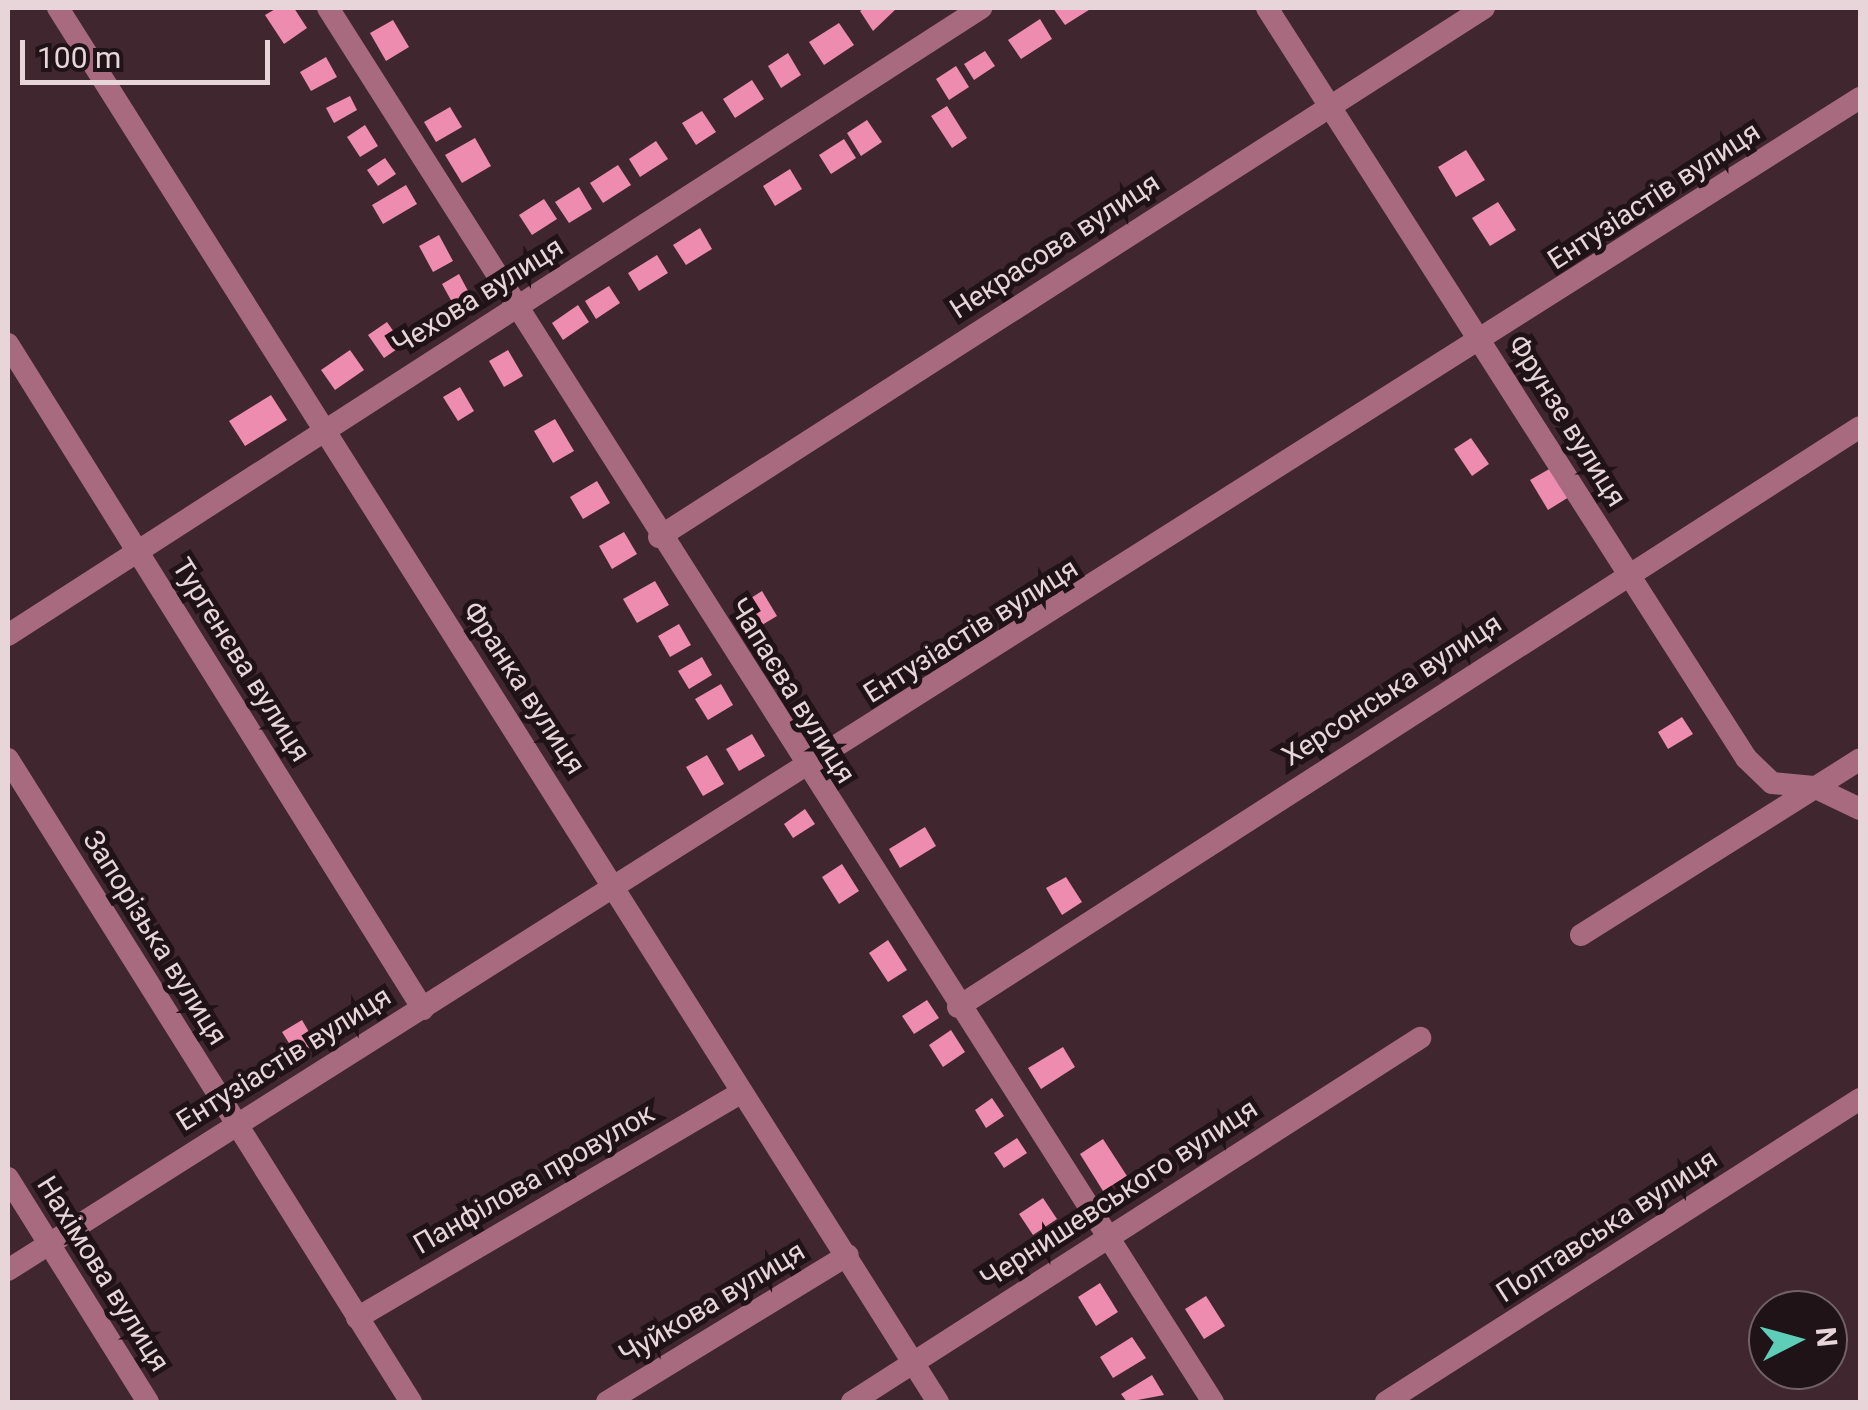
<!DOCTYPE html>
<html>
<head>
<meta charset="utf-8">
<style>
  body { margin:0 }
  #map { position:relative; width:1868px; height:1410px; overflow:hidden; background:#40262f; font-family:Roboto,sans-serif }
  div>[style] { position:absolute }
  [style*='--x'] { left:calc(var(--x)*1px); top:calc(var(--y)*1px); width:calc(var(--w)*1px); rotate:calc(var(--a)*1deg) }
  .building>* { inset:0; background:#ed8cae }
  .minor>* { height:22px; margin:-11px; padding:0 11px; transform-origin:11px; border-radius:11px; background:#a86a7f }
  span { translate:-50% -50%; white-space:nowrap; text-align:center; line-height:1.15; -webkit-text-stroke:10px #1f1317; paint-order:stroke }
  .street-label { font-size:28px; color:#e7d5da }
  .frame { position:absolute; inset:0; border:10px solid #e7d5da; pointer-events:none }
  .north { position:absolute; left:1748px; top:1290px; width:100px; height:100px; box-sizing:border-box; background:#1f1317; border:2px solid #6f6165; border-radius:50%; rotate:84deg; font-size:28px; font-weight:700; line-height:40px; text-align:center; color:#e7d5da }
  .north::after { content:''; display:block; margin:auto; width:35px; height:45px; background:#5eceb8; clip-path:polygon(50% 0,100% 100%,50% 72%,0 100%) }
  .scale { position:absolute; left:20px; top:40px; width:250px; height:45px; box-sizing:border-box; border:5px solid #e7d5da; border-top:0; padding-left:12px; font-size:30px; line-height:35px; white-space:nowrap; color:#e7d5da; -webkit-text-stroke:8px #1f1317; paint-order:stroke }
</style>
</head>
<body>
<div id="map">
  <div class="building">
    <i style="clip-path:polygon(277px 8px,294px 8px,307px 28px,284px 44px,265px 15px)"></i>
    <i style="clip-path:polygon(897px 8px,873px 31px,860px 11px,865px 8px)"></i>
    <i style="clip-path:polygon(1053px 8px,1092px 8px,1065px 25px)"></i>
    <i style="clip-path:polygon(1040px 19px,1052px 39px,1021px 59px,1008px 40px)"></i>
    <i style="clip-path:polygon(393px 20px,409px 47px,386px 61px,370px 33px)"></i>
    <i style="clip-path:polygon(839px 23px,854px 45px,824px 65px,809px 42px)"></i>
    <i style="clip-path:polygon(985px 51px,995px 66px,974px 80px,964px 64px)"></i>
    <i style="clip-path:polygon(788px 53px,801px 75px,781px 88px,768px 66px)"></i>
    <i style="clip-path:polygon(326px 57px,337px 77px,311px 91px,300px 72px)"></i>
    <i style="clip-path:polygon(956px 66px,969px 87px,949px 100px,936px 79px)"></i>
    <i style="clip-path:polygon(752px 80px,764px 99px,735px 118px,723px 99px)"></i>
    <i style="clip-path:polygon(350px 96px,357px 110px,334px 123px,326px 108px)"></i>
    <i style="clip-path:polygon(947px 106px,967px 138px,952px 148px,931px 116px)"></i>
    <i style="clip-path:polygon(450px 107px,462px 127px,436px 142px,424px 122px)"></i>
    <i style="clip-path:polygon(702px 111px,716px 132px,696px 145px,682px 123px)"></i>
    <i style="clip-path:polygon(867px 120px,882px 142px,861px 156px,847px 133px)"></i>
    <i style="clip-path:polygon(365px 125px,378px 146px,360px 157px,347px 137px)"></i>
    <i style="clip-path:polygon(475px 138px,491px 166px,462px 183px,445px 155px)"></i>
    <i style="clip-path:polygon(844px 139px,856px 158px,831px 174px,819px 155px)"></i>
    <i style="clip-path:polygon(656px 141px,668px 159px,640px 177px,629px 159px)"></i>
    <i style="clip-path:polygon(1466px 150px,1485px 180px,1456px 197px,1438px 167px)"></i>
    <i style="clip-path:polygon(385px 158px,396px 174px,378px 186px,367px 170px)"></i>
    <i style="clip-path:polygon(618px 165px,631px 185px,603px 203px,590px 183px)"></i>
    <i style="clip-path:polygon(790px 169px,802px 189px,775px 206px,763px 186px)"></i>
    <i style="clip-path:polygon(406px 185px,417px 204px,383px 224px,372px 205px)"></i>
    <i style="clip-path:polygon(579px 187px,592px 209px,569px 223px,555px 202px)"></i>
    <i style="clip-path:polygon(544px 199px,557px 219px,532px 235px,519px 215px)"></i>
    <i style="clip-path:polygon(1498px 202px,1516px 230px,1490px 246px,1472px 218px)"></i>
    <i style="clip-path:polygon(700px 228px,712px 249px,686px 265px,673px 245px)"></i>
    <i style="clip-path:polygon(439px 235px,453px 261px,433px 272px,419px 246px)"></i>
    <i style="clip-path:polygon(657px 255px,668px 273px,639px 291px,628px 273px)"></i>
    <i style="clip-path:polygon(459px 274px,475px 304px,458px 313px,442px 284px)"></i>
    <i style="clip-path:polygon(609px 286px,620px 303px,596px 319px,585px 301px)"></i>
    <i style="clip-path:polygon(578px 305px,589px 322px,563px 340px,552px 323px)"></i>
    <i style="clip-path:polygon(387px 322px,403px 345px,384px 358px,368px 335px)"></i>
    <i style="clip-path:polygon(350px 350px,364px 370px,335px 390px,321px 370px)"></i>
    <i style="clip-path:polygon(508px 350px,523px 376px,504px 387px,489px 361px)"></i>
    <i style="clip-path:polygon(460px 387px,474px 411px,458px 421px,443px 397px)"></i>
    <i style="clip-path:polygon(271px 395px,287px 420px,245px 446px,229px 421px)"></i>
    <i style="clip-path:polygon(555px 419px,574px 451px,553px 463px,534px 431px)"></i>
    <i style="clip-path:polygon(1471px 438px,1489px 464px,1472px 476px,1454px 449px)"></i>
    <i style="clip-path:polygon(1551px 468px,1569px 497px,1548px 510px,1530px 480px)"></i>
    <i style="clip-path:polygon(597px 481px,610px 503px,583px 519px,570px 497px)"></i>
    <i style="clip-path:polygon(624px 532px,637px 554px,612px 569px,599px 546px)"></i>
    <i style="clip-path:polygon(655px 581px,669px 605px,637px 623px,623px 599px)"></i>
    <i style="clip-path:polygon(762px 591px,777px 616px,750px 632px,735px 608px)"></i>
    <i style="clip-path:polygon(679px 624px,691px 645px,670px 657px,658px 636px)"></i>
    <i style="clip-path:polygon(702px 657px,712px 675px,689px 689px,678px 671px)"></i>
    <i style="clip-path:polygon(721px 684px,733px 705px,708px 720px,695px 699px)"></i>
    <i style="clip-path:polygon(1682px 717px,1693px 734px,1668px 749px,1658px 732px)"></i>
    <i style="clip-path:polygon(752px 734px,765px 756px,739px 771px,726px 749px)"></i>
    <i style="clip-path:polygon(707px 755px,724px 784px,703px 796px,686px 767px)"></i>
    <i style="clip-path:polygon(805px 809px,815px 824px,793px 838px,784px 824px)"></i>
    <i style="clip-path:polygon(925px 827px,936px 846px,900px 868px,889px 849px)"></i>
    <i style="clip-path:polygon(842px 864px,859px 891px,839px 904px,822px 877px)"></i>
    <i style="clip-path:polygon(1066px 877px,1082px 902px,1062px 915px,1046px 888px)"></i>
    <i style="clip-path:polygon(888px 940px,907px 970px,888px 982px,869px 953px)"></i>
    <i style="clip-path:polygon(927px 1000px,939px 1018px,914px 1034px,902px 1016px)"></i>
    <i style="clip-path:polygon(302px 1020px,316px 1044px,297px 1056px,282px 1032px)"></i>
    <i style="clip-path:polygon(951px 1030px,965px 1052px,943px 1067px,929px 1045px)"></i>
    <i style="clip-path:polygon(1063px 1047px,1075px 1067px,1041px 1089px,1028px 1068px)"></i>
    <i style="clip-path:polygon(992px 1098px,1004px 1116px,986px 1128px,975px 1110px)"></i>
    <i style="clip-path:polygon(1017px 1138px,1027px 1153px,1004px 1168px,994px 1153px)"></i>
    <i style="clip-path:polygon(1103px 1139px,1127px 1176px,1103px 1191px,1080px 1154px)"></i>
    <i style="clip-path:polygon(1043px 1198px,1057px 1219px,1033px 1235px,1019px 1214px)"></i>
    <i style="clip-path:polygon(1100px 1283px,1118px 1312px,1096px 1326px,1078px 1297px)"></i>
    <i style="clip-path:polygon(1206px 1296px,1225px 1326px,1204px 1339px,1185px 1309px)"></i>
    <i style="clip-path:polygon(1132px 1337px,1146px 1358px,1113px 1378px,1100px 1357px)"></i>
    <i style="clip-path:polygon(1152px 1375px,1164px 1395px,1127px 1402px,1121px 1394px)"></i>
  </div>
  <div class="minor">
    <i style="--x:58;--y:8;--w:1649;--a:57.74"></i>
    <i style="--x:328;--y:8;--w:1651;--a:57.59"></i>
    <i style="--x:1267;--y:8;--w:890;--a:57.43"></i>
    <i style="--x:1746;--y:758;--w:36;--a:44"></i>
    <i style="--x:1772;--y:783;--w:42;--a:5.4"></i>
    <i style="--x:1814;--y:787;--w:51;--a:25.6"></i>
    <i style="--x:8;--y:344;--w:784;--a:58.03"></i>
    <i style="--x:659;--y:537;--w:980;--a:-32.67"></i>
    <i style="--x:8;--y:635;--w:1158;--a:-32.8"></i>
    <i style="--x:8;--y:759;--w:759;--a:57.92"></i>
    <i style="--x:1581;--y:935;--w:330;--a:-32.2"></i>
    <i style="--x:958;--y:1007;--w:1072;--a:-32.74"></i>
    <i style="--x:8;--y:1178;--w:264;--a:58"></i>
    <i style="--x:8;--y:1270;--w:2192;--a:-32.33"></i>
    <i style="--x:357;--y:1318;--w:446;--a:-30.4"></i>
    <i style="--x:607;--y:1402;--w:282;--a:-31.4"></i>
    <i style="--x:852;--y:1402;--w:675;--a:-32.65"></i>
    <i style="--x:1386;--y:1402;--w:563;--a:-32.59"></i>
  </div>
  <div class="street-label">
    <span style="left:1654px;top:196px;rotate:-33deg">Ентузіастів вулиця</span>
    <span style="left:1055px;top:246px;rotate:-33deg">Некрасова вулиця</span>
    <span style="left:478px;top:296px;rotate:-32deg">Чехова вулиця</span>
    <span style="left:1567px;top:421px;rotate:58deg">Фрунзе вулиця</span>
    <span style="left:971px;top:631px;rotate:-32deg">Ентузіастів вулиця</span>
    <span style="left:241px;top:660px;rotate:58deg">Тургенєва вулиця</span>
    <span style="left:524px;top:688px;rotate:57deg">Франка вулиця</span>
    <span style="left:1392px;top:690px;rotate:-33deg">Херсонська вулиця</span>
    <span style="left:792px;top:691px;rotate:58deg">Чапаєва вулиця</span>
    <span style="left:155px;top:938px;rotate:58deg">Запорізька вулиця</span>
    <span style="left:284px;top:1059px;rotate:-32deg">Ентузіастів вулиця</span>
    <span style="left:534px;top:1179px;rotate:-30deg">Панфілова провулок</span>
    <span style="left:1119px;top:1194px;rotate:-33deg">Чернишевського вулиця</span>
    <span style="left:1607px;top:1226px;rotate:-33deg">Полтавська вулиця</span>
    <span style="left:103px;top:1274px;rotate:58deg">Нахімова вулиця</span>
    <span style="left:712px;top:1303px;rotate:-31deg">Чуйкова вулиця</span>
  </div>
  <div class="frame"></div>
  <div class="north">N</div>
  <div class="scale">100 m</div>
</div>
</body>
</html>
